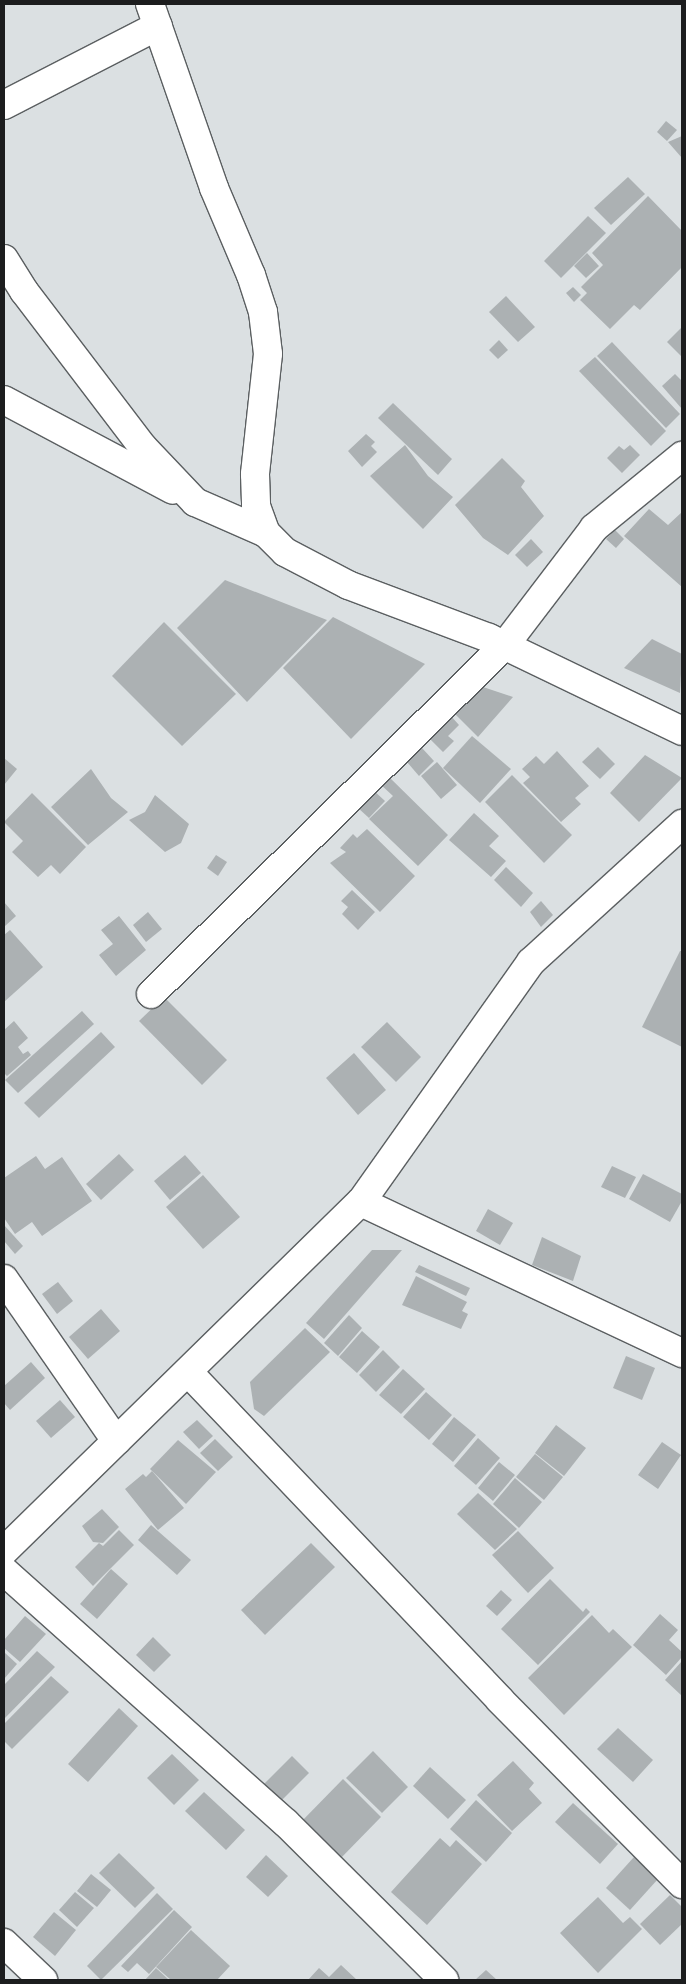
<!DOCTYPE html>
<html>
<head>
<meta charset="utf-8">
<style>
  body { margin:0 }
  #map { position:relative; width:686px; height:1984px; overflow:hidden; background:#dbe0e2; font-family:"PT Sans Narrow",sans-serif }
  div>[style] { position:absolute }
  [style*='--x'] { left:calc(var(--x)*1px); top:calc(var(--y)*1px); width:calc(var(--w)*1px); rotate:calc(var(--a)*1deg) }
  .building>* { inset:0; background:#acb1b3 }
  .roads { filter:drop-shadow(1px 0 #5b5f61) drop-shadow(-1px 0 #5b5f61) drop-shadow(0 1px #5b5f61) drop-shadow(0 -1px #5b5f61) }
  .minor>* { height:28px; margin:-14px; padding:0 14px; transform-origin:14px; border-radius:14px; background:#fff }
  span { translate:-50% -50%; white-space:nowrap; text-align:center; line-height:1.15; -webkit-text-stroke:4.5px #e8edef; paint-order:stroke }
  .frame { position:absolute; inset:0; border:5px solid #1c1d1e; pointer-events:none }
</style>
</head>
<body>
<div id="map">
  <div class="building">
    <i style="clip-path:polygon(666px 121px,677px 130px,667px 141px,657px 132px)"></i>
    <i style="clip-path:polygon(682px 136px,682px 158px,668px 142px)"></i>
    <i style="clip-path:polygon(628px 177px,645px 194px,611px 225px,594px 208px)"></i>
    <i style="clip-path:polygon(648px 196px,682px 231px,682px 267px,640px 310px,634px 305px,610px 329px,580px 300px,587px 293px,581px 287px,603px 265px,592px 253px)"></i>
    <i style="clip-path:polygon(588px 216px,606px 233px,561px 278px,544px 261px)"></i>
    <i style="clip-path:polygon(587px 253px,599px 266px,586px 278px,574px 266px)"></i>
    <i style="clip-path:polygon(573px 287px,581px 295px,574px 302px,566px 293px)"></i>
    <i style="clip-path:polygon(506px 296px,535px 327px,518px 342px,489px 312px)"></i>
    <i style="clip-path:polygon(682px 327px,682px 357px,667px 342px)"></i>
    <i style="clip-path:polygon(499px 340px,508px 350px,498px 359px,489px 350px)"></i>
    <i style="clip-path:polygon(612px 342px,680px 414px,666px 428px,597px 356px)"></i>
    <i style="clip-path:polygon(595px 357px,666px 431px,651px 446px,579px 371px)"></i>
    <i style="clip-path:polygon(675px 374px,682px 381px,682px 409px,662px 386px)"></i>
    <i style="clip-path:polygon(393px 403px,452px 459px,438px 475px,378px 418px)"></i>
    <i style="clip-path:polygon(366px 434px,375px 442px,371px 446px,377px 452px,362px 467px,348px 451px)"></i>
    <i style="clip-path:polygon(405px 445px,428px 476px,453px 497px,423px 529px,370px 476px)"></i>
    <i style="clip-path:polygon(630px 445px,640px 455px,622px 473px,607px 458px,619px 446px,624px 450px)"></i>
    <i style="clip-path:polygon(502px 458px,525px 481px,521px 487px,544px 516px,508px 555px,483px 538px,455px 505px)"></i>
    <i style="clip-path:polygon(649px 509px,668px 525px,682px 512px,682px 587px,624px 536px)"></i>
    <i style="clip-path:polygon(615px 530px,624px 539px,616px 548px,606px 539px)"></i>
    <i style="clip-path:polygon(531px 539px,543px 552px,527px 567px,515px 555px)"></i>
    <i style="clip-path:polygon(225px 580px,327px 620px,247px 702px,177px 628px)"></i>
    <i style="clip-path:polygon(333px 617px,425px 664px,351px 739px,283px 668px)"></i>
    <i style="clip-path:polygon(164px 622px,236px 694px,182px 746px,112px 676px)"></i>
    <i style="clip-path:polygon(652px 639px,682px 654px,680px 693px,624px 668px)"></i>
    <i style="clip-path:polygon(474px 684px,513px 697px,478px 737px,453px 712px)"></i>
    <i style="clip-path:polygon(450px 715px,459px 725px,448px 736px,454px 741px,443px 752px,428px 737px)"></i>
    <i style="clip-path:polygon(472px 736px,511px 769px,480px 803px,443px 768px)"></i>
    <i style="clip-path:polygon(598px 747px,615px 764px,600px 779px,582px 762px)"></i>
    <i style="clip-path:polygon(422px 748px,434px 761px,419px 776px,407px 762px)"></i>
    <i style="clip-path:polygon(557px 751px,589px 786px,575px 798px,581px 804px,561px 822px,523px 783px,530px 777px,522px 769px,536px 756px,544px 764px)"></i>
    <i style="clip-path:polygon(645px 755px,682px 778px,639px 822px,610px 793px)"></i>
    <i style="clip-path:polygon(4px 758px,17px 769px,4px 785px)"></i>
    <i style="clip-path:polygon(437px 762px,457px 785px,441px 799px,421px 776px)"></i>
    <i style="clip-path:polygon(91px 769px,111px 798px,128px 812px,88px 845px,51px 807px)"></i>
    <i style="clip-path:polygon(387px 775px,448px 835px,418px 866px,369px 819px,393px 796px,379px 783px)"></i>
    <i style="clip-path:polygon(512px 775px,572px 835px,544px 863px,485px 802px)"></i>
    <i style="clip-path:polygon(373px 790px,385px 801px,369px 818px,357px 807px)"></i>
    <i style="clip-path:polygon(32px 793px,86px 847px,60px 874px,51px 865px,38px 877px,12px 852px,23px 841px,4px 822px)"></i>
    <i style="clip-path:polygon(155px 795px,189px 824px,181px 843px,165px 852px,129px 820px,145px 812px)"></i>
    <i style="clip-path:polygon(474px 813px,499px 836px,489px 846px,506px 861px,491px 877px,449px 840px)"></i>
    <i style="clip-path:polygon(367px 829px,415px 876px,380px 912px,330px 863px,346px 852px,340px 848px,353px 834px,357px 838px)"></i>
    <i style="clip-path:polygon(216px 855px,227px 862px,218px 876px,207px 868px)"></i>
    <i style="clip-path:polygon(506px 867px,533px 893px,521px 907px,494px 880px)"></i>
    <i style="clip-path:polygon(352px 890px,375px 912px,358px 930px,342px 914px,348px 907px,341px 901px)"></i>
    <i style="clip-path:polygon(541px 901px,553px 915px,541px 927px,530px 912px)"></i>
    <i style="clip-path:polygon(4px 902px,16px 916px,4px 927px)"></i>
    <i style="clip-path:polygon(148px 912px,162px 929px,146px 942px,133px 925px)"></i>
    <i style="clip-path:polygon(119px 916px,146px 950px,116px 976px,99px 955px,113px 944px,101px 930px)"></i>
    <i style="clip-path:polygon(10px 930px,43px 967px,4px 1002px,4px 935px)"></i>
    <i style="clip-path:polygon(680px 951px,682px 951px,682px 1047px,642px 1027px)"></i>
    <i style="clip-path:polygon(164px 997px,227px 1060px,202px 1085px,139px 1021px)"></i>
    <i style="clip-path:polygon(82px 1011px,94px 1024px,18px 1093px,5px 1080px)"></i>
    <i style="clip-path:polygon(14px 1021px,28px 1038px,18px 1047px,23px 1054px,28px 1051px,31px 1055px,7px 1076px,4px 1073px,4px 1030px)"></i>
    <i style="clip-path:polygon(387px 1022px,421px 1057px,396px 1082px,361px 1047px)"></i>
    <i style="clip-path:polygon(101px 1032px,115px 1047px,39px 1118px,24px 1103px)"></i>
    <i style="clip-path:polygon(354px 1053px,386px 1090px,358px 1115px,326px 1078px)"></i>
    <i style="clip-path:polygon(119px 1154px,134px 1170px,101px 1200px,86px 1184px)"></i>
    <i style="clip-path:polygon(185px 1155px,201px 1173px,170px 1200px,154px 1181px)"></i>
    <i style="clip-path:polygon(36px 1156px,45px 1169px,62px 1157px,92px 1201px,42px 1236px,32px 1222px,15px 1234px,4px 1218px,4px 1178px)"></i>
    <i style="clip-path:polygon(612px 1166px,636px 1177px,625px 1198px,601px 1187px)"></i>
    <i style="clip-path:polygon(643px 1174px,682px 1194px,682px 1201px,670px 1222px,629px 1199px)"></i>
    <i style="clip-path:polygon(203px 1175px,240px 1217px,203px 1249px,166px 1207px)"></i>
    <i style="clip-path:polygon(488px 1209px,513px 1223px,500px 1245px,476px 1231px)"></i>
    <i style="clip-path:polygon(4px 1225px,23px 1246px,15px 1254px,4px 1241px)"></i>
    <i style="clip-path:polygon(542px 1237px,581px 1256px,573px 1281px,532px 1265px)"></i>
    <i style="clip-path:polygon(372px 1250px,402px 1250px,324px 1339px,306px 1323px)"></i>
    <i style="clip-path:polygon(419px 1265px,470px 1288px,466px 1296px,415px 1272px)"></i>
    <i style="clip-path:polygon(416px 1276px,467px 1302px,462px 1311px,468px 1314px,461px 1329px,402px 1305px)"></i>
    <i style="clip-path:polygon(58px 1282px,73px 1301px,57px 1314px,42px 1294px)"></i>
    <i style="clip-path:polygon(101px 1309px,120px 1331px,88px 1359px,69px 1337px)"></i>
    <i style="clip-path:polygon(349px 1315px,362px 1328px,338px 1356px,324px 1343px)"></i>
    <i style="clip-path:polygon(305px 1328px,330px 1352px,264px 1416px,254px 1409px,250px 1382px)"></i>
    <i style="clip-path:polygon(362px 1331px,380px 1347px,357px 1373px,339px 1357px)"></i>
    <i style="clip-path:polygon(383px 1350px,400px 1367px,376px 1392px,359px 1375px)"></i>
    <i style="clip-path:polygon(626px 1356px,655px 1368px,642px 1400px,613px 1388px)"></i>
    <i style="clip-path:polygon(31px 1362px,45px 1378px,10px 1410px,4px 1403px,4px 1386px)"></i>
    <i style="clip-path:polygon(403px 1369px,425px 1389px,401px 1414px,379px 1395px)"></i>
    <i style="clip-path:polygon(426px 1392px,452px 1415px,429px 1440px,403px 1417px)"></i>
    <i style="clip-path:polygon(60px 1400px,75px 1417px,51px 1438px,36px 1421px)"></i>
    <i style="clip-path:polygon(454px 1417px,476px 1435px,453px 1462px,432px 1444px)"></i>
    <i style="clip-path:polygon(197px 1420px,213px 1436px,199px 1449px,183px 1432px)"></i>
    <i style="clip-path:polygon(556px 1425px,586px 1448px,564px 1476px,535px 1453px)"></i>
    <i style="clip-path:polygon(478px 1438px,500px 1458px,476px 1485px,454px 1466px)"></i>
    <i style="clip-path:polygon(215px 1439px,233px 1457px,218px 1471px,200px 1453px)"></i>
    <i style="clip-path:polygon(178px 1440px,216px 1472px,186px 1504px,150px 1469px)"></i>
    <i style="clip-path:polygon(662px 1442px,681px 1455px,658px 1489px,638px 1475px)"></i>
    <i style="clip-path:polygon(535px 1454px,563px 1477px,544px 1500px,516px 1477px)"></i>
    <i style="clip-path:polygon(499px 1462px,515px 1475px,493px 1501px,478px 1488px)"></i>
    <i style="clip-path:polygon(152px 1471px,184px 1508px,158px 1530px,125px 1489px,143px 1474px,146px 1477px)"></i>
    <i style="clip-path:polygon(515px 1478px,542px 1502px,519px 1528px,493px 1504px)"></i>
    <i style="clip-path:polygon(478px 1493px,517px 1529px,495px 1550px,457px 1514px)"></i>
    <i style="clip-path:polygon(102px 1509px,119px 1527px,103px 1543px,93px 1542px,82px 1526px)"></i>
    <i style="clip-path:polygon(151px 1525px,191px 1560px,177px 1575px,138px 1540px)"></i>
    <i style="clip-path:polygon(119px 1530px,134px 1545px,93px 1586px,75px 1567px,99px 1543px,103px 1546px)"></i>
    <i style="clip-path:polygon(518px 1531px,554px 1568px,528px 1593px,492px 1555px)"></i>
    <i style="clip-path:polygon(311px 1543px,335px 1567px,265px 1635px,241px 1610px)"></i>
    <i style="clip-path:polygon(111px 1569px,128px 1584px,97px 1619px,80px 1604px)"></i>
    <i style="clip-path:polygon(550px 1579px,583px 1612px,586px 1608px,590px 1612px,538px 1665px,501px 1629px)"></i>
    <i style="clip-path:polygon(501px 1590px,512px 1600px,497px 1616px,486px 1606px)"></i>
    <i style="clip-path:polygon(660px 1614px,678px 1630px,669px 1640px,682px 1652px,682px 1657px,666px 1675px,633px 1645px)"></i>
    <i style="clip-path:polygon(592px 1615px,609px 1633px,613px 1629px,632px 1647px,564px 1715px,528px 1678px)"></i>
    <i style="clip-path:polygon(25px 1616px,46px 1634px,20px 1662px,4px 1648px,4px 1640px)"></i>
    <i style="clip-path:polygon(153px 1637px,171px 1655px,154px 1672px,136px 1655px)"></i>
    <i style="clip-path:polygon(37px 1651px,55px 1667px,4px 1719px,4px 1685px)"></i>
    <i style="clip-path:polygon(4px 1652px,17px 1664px,4px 1679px)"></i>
    <i style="clip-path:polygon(682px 1661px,682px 1696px,665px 1680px)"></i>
    <i style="clip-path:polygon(51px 1676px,69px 1692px,12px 1749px,4px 1741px,4px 1724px)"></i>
    <i style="clip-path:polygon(119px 1708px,138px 1726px,88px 1782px,68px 1764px)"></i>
    <i style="clip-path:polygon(618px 1728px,653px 1760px,633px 1782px,597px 1749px)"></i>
    <i style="clip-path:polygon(373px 1751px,408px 1787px,382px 1813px,346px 1778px)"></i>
    <i style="clip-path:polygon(172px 1754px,199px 1780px,174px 1805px,147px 1778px)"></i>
    <i style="clip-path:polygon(292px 1756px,309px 1773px,279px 1803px,262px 1786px)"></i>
    <i style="clip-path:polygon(513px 1761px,534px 1783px,529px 1789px,542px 1803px,512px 1831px,477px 1795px)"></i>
    <i style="clip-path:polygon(430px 1767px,466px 1800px,448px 1819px,413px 1786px)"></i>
    <i style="clip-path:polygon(343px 1779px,381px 1817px,339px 1860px,300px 1823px)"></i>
    <i style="clip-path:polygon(204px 1792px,245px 1830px,226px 1850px,185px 1811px)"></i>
    <i style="clip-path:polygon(476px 1800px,512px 1833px,486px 1862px,450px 1829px)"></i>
    <i style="clip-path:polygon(573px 1803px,618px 1844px,600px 1864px,555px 1822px)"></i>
    <i style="clip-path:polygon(440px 1838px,450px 1847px,456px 1840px,482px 1864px,427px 1925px,391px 1892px)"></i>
    <i style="clip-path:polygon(119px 1853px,155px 1888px,135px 1908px,99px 1873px)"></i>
    <i style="clip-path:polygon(266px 1855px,288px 1876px,268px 1897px,246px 1877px)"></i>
    <i style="clip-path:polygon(634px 1857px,658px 1879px,630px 1910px,606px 1888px)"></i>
    <i style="clip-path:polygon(91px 1874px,111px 1890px,97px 1907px,77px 1891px)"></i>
    <i style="clip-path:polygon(75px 1892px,94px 1908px,77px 1927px,59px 1910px)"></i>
    <i style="clip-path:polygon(157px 1893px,173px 1909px,101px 1980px,87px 1966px)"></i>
    <i style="clip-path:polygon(670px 1895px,682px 1907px,682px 1924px,660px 1945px,640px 1924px)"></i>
    <i style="clip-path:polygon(598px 1897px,623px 1923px,630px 1917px,642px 1929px,598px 1973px,560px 1933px)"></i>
    <i style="clip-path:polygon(174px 1910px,192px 1927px,149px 1974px,137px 1963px,128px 1972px,121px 1966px)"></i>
    <i style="clip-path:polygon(54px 1912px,76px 1930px,55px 1956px,33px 1937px)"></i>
    <i style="clip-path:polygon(191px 1930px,230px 1966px,217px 1980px,171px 1980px,156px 1967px)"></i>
    <i style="clip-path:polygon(341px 1965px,357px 1980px,308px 1980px,319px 1968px,329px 1977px)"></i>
    <i style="clip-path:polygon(156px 1968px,169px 1980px,145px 1980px)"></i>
    <i style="clip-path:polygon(486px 1970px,497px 1980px,475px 1980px)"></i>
  </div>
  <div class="roads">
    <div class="minor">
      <i style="--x:150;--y:4;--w:195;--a:70.8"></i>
      <i style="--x:214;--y:188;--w:95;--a:67"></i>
      <i style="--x:251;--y:275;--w:39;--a:72"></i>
      <i style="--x:263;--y:312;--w:42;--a:83.2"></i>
      <i style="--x:268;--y:354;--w:121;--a:96.2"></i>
      <i style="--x:255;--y:474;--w:32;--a:88"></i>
      <i style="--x:256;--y:506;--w:29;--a:70"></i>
      <i style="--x:266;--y:533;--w:27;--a:45"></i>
      <i style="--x:285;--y:552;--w:71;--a:27.6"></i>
      <i style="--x:348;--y:585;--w:151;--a:20.6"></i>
      <i style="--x:489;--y:638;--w:214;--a:25.7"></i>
      <i style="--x:4;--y:105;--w:173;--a:-27.2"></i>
      <i style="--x:4;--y:259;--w:38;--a:58"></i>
      <i style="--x:24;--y:291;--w:196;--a:52.7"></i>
      <i style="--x:143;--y:447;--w:76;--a:46.6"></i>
      <i style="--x:195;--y:502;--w:77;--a:23.6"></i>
      <i style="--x:4;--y:400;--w:191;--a:28"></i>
      <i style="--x:151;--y:994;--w:497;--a:-44.6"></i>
      <i style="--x:505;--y:645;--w:147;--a:-52.7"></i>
      <i style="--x:594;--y:528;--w:114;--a:-39.3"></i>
      <i style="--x:361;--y:1202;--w:355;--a:25.2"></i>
      <i style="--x:4;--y:1279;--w:197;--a:55.3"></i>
      <i style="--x:188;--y:1372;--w:453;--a:46.4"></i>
      <i style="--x:500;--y:1700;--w:259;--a:45.3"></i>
      <i style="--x:4;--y:1551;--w:499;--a:-44.4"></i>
      <i style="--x:361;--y:1202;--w:294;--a:-54.7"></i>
      <i style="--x:531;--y:962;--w:205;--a:-42.4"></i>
      <i style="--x:4;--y:1571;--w:378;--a:41.8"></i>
      <i style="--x:286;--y:1823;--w:223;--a:44.8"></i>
      <i style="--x:4;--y:1943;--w:54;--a:43.5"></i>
    </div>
  </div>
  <div class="frame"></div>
</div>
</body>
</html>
